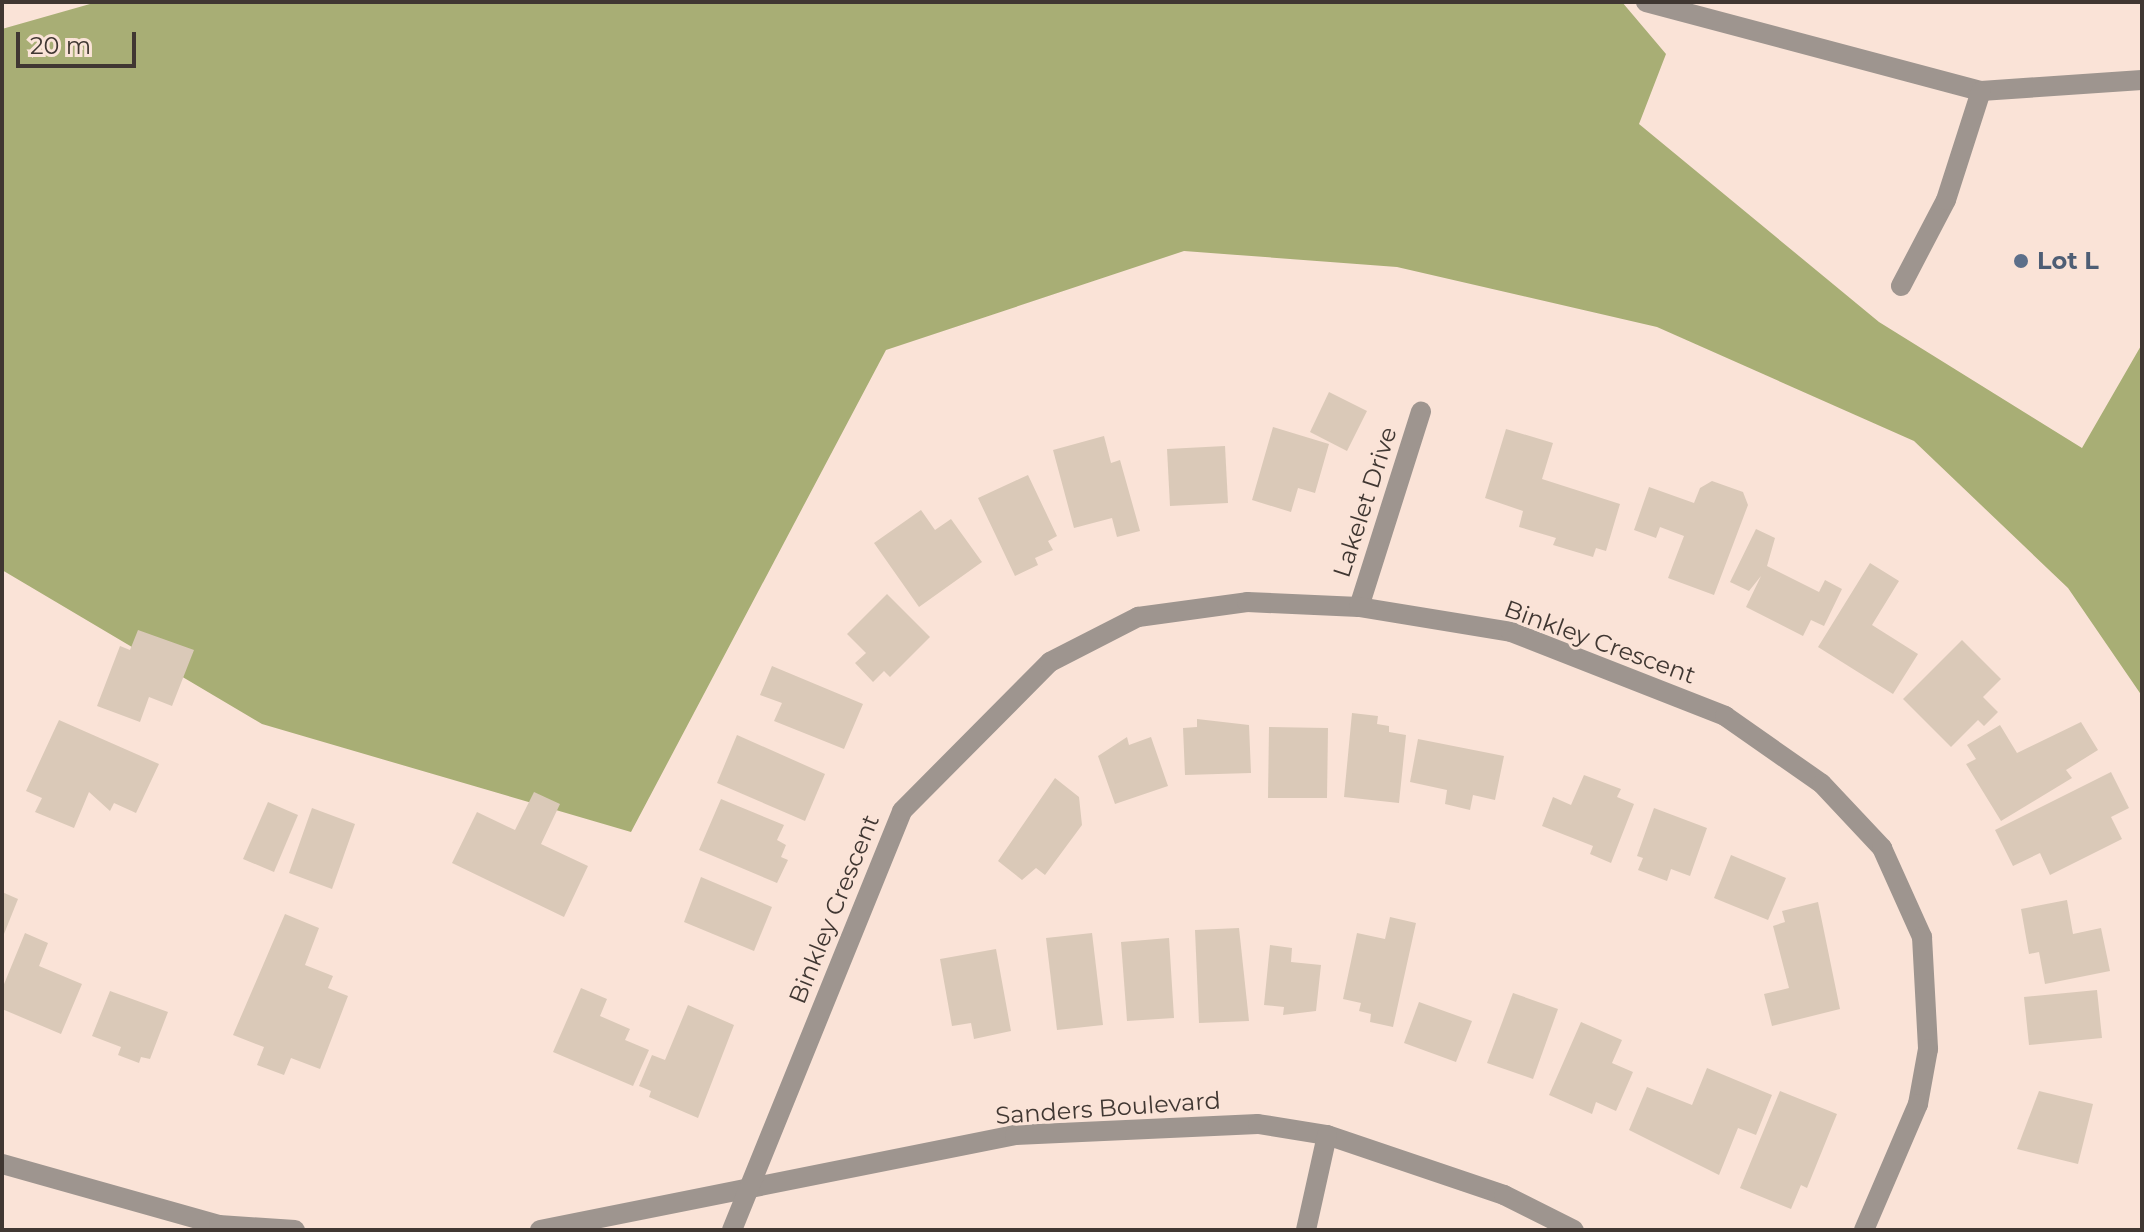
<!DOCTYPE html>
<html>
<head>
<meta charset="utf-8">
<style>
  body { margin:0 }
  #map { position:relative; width:2144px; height:1232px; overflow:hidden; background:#fae3d7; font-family:Montserrat,sans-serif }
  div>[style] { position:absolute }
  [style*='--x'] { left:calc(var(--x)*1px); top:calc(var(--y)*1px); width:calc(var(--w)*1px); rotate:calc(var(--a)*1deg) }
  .forest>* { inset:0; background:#a8ae75 }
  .building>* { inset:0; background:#dac9b8 }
  .minor>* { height:20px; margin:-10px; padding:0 10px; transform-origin:10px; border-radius:10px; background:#9e958f }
  .dots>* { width:22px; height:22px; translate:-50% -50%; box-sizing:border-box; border:4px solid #fae3d7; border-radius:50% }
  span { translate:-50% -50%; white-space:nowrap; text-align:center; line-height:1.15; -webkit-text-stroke:6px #fae3d7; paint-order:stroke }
  .service-label { font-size:24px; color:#4e5e75; font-weight:700 }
  .left { translate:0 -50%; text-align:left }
  .street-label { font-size:24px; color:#403732 }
  .frame { position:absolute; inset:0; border:4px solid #403732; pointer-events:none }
  .scale { position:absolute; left:16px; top:32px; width:120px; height:36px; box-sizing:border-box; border:4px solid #403732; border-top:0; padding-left:10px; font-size:24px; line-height:28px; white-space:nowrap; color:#403732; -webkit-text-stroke:6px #fae3d7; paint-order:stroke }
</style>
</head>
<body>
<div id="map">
  <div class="forest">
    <i style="clip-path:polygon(97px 2px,1622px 2px,1666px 54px,1639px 124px,1879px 322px,2082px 448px,2142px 344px,2142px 696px,2068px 588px,1914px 441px,1657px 327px,1397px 267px,1184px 251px,886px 350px,631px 832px,262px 724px,2px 570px,2px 29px)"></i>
  </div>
  <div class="building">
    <i style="clip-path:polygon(1329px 392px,1367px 411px,1347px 451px,1310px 432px)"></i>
    <i style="clip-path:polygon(1273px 427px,1329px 444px,1315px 493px,1298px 488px,1291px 512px,1252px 500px)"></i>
    <i style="clip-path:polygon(1506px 429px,1553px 443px,1542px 479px,1620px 504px,1606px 551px,1596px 548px,1593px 557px,1553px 545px,1556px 538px,1519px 527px,1523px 511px,1485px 498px)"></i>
    <i style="clip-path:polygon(1104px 436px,1111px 463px,1120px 460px,1140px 531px,1117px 537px,1112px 518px,1074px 528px,1053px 450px)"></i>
    <i style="clip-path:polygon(1225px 446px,1228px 503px,1170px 506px,1167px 449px)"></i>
    <i style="clip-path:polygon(1028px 475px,1057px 536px,1048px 541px,1053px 550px,1035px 558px,1038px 565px,1015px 576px,978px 498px)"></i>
    <i style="clip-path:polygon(1712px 481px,1743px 492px,1748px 505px,1714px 595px,1668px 578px,1684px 536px,1660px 527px,1656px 538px,1634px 530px,1649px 487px,1694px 503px,1700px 488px)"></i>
    <i style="clip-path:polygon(921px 510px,935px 530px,951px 519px,982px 562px,919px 607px,874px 543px)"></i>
    <i style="clip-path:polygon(1756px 529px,1775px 538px,1767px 566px,1819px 592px,1825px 580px,1842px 589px,1824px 626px,1811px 620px,1803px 636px,1746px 607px,1761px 576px,1749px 591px,1730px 582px)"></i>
    <i style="clip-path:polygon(1870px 563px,1899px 581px,1872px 625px,1918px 654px,1893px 694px,1818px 647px)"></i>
    <i style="clip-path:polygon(887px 594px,930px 637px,890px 677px,884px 671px,873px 682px,855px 663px,866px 653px,847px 634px)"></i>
    <i style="clip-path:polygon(138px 630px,194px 650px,172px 706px,149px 697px,140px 722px,97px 706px,120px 646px,130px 650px)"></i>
    <i style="clip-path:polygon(1962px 640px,2001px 679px,1983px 697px,1998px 712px,1984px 726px,1978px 720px,1951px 747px,1903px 699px)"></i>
    <i style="clip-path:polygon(772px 666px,863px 704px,844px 749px,774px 721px,782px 703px,760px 695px)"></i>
    <i style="clip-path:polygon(1352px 713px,1378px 716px,1377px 724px,1389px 726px,1389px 732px,1406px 735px,1399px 803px,1344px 797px)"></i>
    <i style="clip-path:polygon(1197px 719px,1249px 725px,1251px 773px,1185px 775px,1183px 728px,1197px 727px)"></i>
    <i style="clip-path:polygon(59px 720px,159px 764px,136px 813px,114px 803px,110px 811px,89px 792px,74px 828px,35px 812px,42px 798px,26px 791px)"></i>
    <i style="clip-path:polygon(2081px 722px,2098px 750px,2066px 770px,2072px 778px,2001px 821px,1966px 764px,1976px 759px,1967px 745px,2000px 725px,2017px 753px)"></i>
    <i style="clip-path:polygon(1269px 727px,1328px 728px,1327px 798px,1268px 798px)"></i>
    <i style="clip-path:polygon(737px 735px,825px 774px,805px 821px,717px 783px)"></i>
    <i style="clip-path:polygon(1127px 737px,1129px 745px,1151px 737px,1168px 786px,1115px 804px,1098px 756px)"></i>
    <i style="clip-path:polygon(1418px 739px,1504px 756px,1495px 800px,1473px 795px,1470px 810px,1445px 804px,1447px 790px,1410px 782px)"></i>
    <i style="clip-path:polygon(2111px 772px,2129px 808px,2111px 817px,2122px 839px,2050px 875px,2040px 853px,2013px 866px,1995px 830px)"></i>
    <i style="clip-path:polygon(1584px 775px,1621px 789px,1617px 797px,1634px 804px,1611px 863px,1590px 854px,1593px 846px,1542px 826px,1553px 797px,1571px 805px)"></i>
    <i style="clip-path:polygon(1055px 778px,1079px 797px,1082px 825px,1045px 875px,1036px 868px,1022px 880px,998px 861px)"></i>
    <i style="clip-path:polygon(534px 792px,560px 804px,541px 844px,588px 866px,564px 917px,452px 863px,477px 812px,515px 830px)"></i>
    <i style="clip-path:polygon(721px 799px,784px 825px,777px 840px,786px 845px,781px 857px,788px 860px,777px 883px,699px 850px)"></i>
    <i style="clip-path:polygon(268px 802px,298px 815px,274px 872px,243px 859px)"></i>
    <i style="clip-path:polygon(312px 808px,355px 824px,332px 889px,289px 873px)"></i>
    <i style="clip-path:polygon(1654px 808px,1707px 828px,1690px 876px,1671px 869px,1667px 881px,1638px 870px,1643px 858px,1637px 856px)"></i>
    <i style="clip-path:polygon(1731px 855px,1786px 878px,1768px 920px,1714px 898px)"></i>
    <i style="clip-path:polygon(701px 877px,772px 907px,754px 951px,684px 922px)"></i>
    <i style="clip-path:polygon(2px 892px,18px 899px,2px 939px)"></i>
    <i style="clip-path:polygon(2067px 900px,2073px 934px,2101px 928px,2110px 971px,2045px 984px,2039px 952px,2029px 954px,2021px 909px)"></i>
    <i style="clip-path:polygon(1818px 902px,1840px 1009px,1772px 1026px,1764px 994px,1789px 988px,1773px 926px,1785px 922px,1782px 911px)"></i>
    <i style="clip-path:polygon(285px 914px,319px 928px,305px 965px,333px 976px,328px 988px,348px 996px,320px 1069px,291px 1058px,284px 1075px,257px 1065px,264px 1047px,233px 1035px)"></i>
    <i style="clip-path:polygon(1390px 917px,1416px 923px,1393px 1027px,1370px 1022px,1371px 1014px,1359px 1011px,1361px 1003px,1343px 999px,1357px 933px,1385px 939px)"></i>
    <i style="clip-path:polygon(1239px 928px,1249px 1021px,1199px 1023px,1195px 930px)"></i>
    <i style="clip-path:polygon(25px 933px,48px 943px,39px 966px,82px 984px,61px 1034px,2px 1009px,2px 989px)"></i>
    <i style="clip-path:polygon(1092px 933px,1103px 1025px,1057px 1030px,1046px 938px)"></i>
    <i style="clip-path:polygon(1169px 938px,1174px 1018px,1127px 1021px,1121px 942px)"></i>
    <i style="clip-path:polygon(1270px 945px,1292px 948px,1291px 962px,1321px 965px,1316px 1011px,1283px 1015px,1284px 1007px,1264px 1005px)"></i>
    <i style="clip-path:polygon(996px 949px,1011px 1031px,974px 1039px,971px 1023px,952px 1026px,940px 959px)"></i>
    <i style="clip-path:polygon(581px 988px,607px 999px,600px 1016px,630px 1029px,625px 1040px,649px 1050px,633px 1086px,553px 1052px)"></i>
    <i style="clip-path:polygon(2097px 990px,2102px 1038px,2029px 1045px,2024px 997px)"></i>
    <i style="clip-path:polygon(110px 991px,168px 1012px,150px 1059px,141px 1057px,139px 1063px,118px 1055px,121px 1047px,92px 1036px)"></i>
    <i style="clip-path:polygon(1513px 993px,1558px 1009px,1533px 1079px,1487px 1063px)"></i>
    <i style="clip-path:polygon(1419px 1002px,1472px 1021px,1456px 1062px,1404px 1043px)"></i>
    <i style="clip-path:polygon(688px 1005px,734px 1025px,698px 1118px,649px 1097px,651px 1091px,639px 1086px,652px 1055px,665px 1060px)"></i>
    <i style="clip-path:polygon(1581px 1022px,1622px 1040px,1612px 1063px,1633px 1072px,1616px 1111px,1596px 1102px,1592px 1114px,1549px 1095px)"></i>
    <i style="clip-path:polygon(1707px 1068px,1772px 1095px,1756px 1135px,1738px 1128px,1719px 1175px,1629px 1130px,1647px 1087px,1692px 1105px)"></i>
    <i style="clip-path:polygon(1780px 1091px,1837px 1114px,1807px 1188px,1801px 1185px,1791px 1209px,1740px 1188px)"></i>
    <i style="clip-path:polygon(2039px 1091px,2093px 1104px,2078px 1164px,2017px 1149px)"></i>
  </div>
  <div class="minor">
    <i style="--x:1646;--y:2;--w:347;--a:14.9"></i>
    <i style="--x:1981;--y:91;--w:161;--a:-3.9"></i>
    <i style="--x:1901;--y:286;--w:97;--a:-62.4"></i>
    <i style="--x:1946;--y:200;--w:114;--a:-72.2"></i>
    <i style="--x:1359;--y:607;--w:205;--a:-72.4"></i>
    <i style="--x:2;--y:1164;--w:225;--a:15.7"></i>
    <i style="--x:219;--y:1225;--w:76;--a:3.8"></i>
    <i style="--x:540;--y:1230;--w:484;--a:-11.3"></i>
    <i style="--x:1015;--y:1135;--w:243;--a:-2.6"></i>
    <i style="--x:1258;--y:1124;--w:70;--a:9.1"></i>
    <i style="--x:1327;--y:1135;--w:187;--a:18.7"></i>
    <i style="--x:1504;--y:1195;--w:78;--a:26.6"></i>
    <i style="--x:732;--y:1230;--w:452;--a:-67.9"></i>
    <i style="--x:902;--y:811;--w:210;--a:-45.2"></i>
    <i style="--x:1050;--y:662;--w:99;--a:-27.1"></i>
    <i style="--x:1138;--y:617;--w:110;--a:-7.8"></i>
    <i style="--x:1247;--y:602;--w:112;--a:2.6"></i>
    <i style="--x:1359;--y:607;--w:154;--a:9.3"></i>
    <i style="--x:1511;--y:632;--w:230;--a:21.4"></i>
    <i style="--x:1725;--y:716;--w:118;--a:35"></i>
    <i style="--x:1822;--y:784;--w:88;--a:46.8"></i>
    <i style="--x:1882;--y:848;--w:98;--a:65.8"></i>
    <i style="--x:1922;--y:937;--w:112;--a:86.9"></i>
    <i style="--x:1928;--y:1049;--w:56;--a:100.3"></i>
    <i style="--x:1918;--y:1104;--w:137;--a:113.2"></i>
    <i style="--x:1306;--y:1230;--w:97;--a:-77.5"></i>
  </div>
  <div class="dots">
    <i style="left:2021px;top:261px;background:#5c6f8a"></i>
  </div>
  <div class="service-label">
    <span class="left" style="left:2037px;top:261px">Lot L</span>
  </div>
  <div class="street-label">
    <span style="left:1365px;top:502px;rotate:-72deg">Lakelet Drive</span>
    <span style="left:1600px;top:642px;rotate:20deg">Binkley Crescent</span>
    <span style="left:834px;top:909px;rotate:-68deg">Binkley Crescent</span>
    <span style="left:1108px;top:1108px;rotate:-4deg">Sanders Boulevard</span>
  </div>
  <div class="frame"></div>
  <div class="scale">20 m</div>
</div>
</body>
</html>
